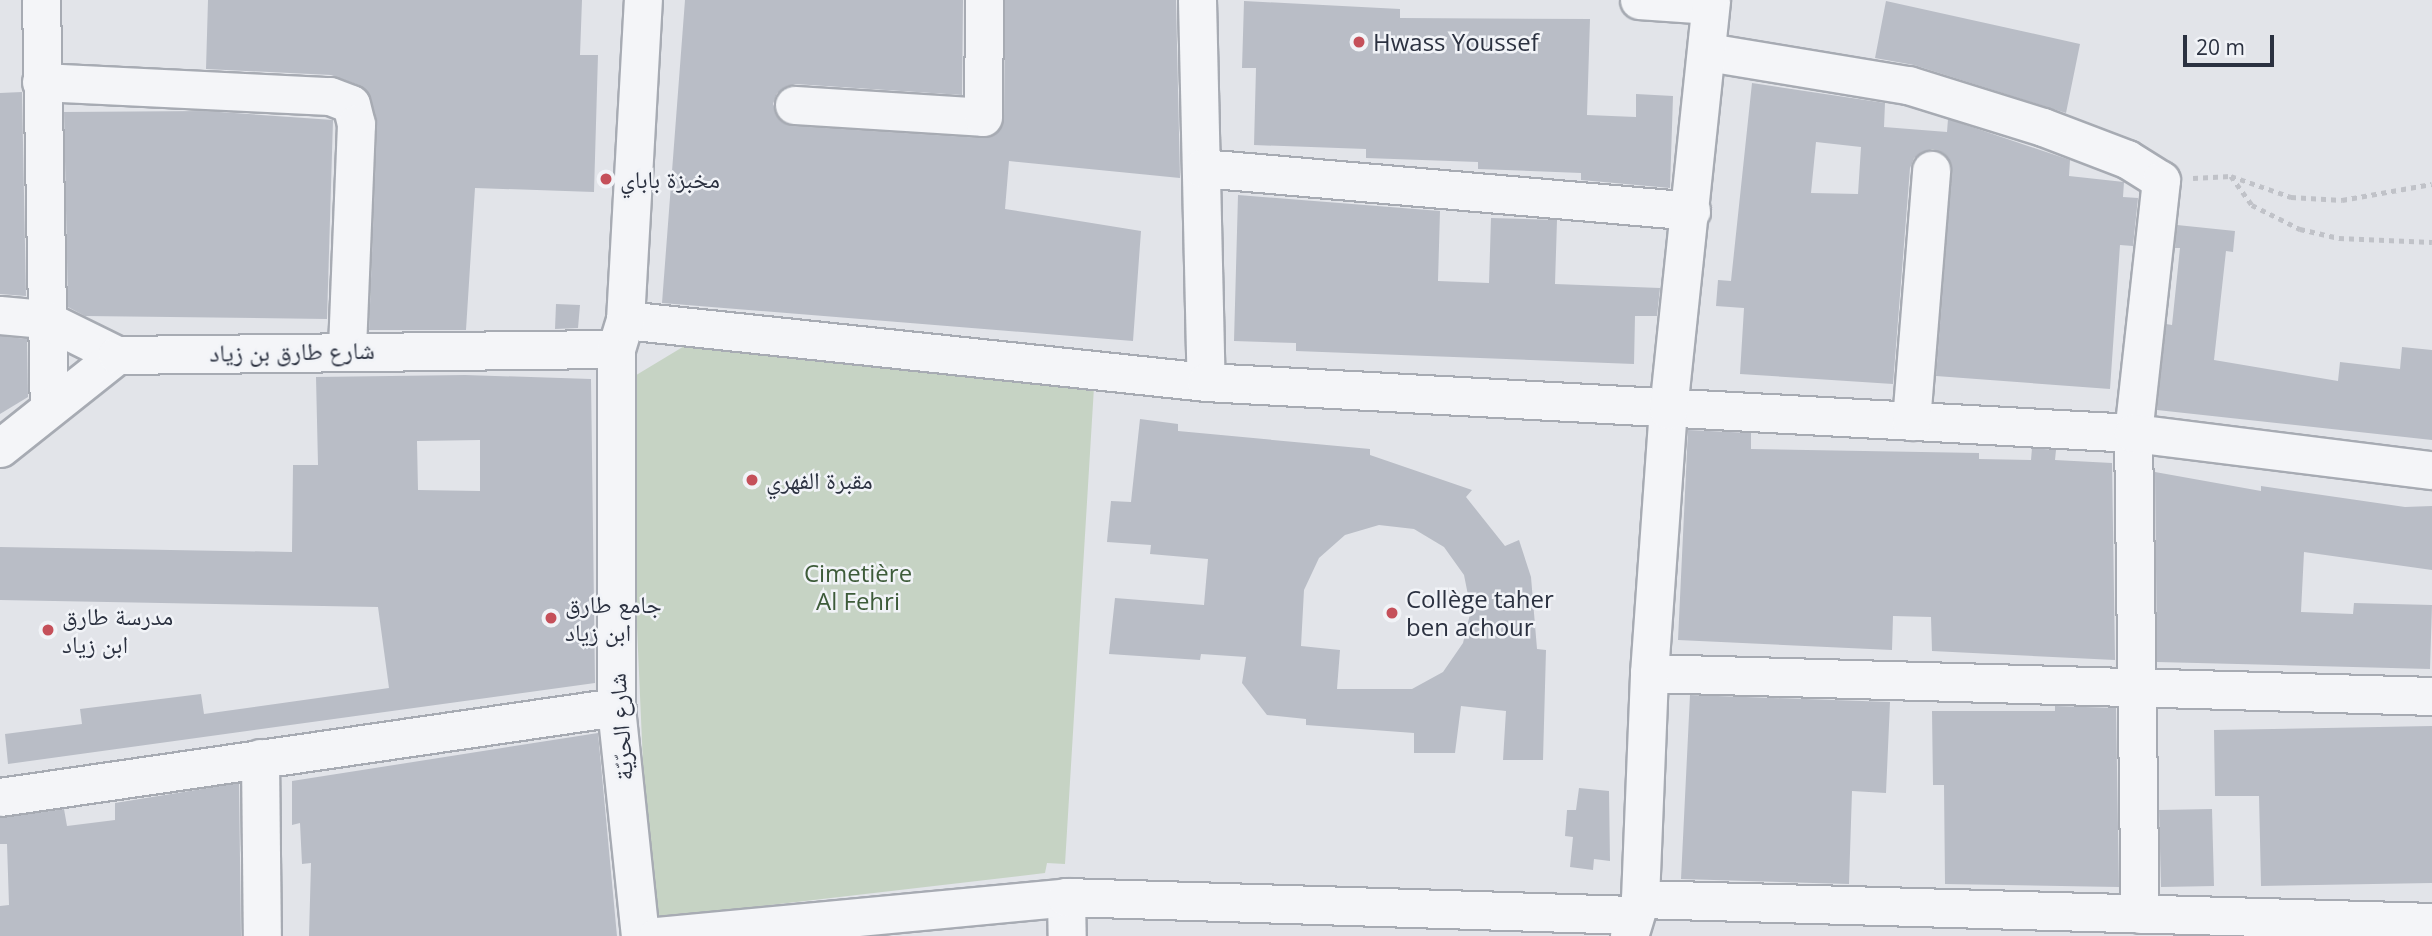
<!DOCTYPE html>
<html>
<head>
<meta charset="utf-8">
<style>
  body { margin:0 }
  #map { position:relative; width:2432px; height:936px; overflow:hidden; background:#e2e4e9; font-family:"Open Sans","Noto Naskh Arabic",sans-serif }
  div>[style] { position:absolute }
  [style*='--x'] { left:calc(var(--x)*1px); top:calc(var(--y)*1px); width:calc(var(--w)*1px); rotate:calc(var(--a)*1deg) }
  .green>* { inset:0; background:#c6d3c4 }
  .building>* { inset:0; background:#b9bdc6 }
  .path>* { height:4.5px; margin-top:-2.25px; transform-origin:0; background:repeating-linear-gradient(90deg,#c0c2c8 0 5px,transparent 0 10px) }
  .roads { filter:drop-shadow(2px 0 #a7abb3) drop-shadow(-2px 0 #a7abb3) drop-shadow(0 2px #a7abb3) drop-shadow(0 -2px #a7abb3) }
  .street>* { height:37px; margin:-18.5px; padding:0 18.5px; transform-origin:18.5px; border-radius:18.5px; background:#f4f5f8 }
  .dots>* { width:19px; height:19px; translate:-50% -50%; box-sizing:border-box; border:4px solid #f1f3f7; border-radius:50% }
  span { translate:-50% -50%; white-space:nowrap; text-align:center; line-height:1.15; -webkit-text-stroke:5px #f1f3f7; paint-order:stroke }
  .poi-label { font-size:24px; color:#2b3140 }
  .left { translate:0 -50%; text-align:left }
  .street-label { font-size:24px; color:#2b3140 }
  .park-label { font-size:24px; color:#3d5b39 }
  .scale { position:absolute; left:2183px; top:35px; width:91px; height:32px; box-sizing:border-box; border:4px solid #2b3140; border-top:0; padding-left:9px; font-size:21px; line-height:24px; white-space:nowrap; color:#2b3140; -webkit-text-stroke:5px #f1f3f7; paint-order:stroke }
</style>
</head>
<body>
<div id="map">
  <div class="green">
    <i style="clip-path:polygon(691px 342px,1094px 387px,1065px 864px,1047px 863px,1045px 873px,660px 918px,648px 878px,627px 399px,633px 377px)"></i>
  </div>
  <div class="building">
    <i style="clip-path:polygon(208px 0,582px 0,580px 55px,598px 55px,594px 192px,475px 188px,466px 330px,369px 330px,377px 125px,371px 98px,359px 85px,331px 75px,206px 69px)"></i>
    <i style="clip-path:polygon(685px 0,963px 0,962px 95px,795px 84px,777px 93px,773px 104px,782px 122px,793px 126px,982px 138px,993px 135px,1004px 118px,1005px 0,1176px 0,1180px 178px,1009px 161px,1005px 209px,1141px 231px,1133px 341px,662px 303px)"></i>
    <i style="clip-path:polygon(1244px 1px,1400px 9px,1400px 18px,1590px 19px,1587px 115px,1636px 117px,1636px 94px,1673px 96px,1670px 188px,1581px 180px,1581px 173px,1478px 169px,1478px 162px,1366px 158px,1366px 149px,1254px 145px,1256px 68px,1242px 68px)"></i>
    <i style="clip-path:polygon(1886px 1px,2080px 44px,2066px 113px,1914px 65px,1875px 58px)"></i>
    <i style="clip-path:polygon(evenodd,1752px 83px,1885px 103px,1884px 127px,1947px 132px,1948px 119px,2070px 160px,2069px 176px,2124px 182px,2123px 197px,2138px 198px,2133px 246px,2120px 245px,2110px 389px,1936px 376px,1952px 172px,1943px 153px,1932px 149px,1914px 158px,1910px 168px,1893px 384px,1740px 374px,1744px 308px,1716px 306px,1718px 280px,1731px 281px,1752px 83px,1816px 142px,1861px 147px,1858px 194px,1811px 193px,1816px 142px)"></i>
    <i style="clip-path:polygon(22px 92px,26px 296px,0 294px,0 93px)"></i>
    <i style="clip-path:polygon(205px 111px,333px 120px,327px 319px,85px 316px,68px 307px,64px 112px)"></i>
    <i style="clip-path:polygon(1238px 195px,1440px 211px,1438px 281px,1489px 283px,1491px 218px,1557px 220px,1555px 284px,1660px 288px,1657px 316px,1635px 316px,1634px 364px,1296px 351px,1296px 343px,1234px 341px)"></i>
    <i style="clip-path:polygon(2177px 225px,2235px 231px,2233px 252px,2226px 251px,2214px 360px,2338px 381px,2340px 362px,2400px 369px,2402px 347px,2432px 350px,2432px 440px,2157px 410px,2166px 324px,2172px 325px,2180px 248px,2175px 248px)"></i>
    <i style="clip-path:polygon(556px 304px,580px 305px,578px 328px,555px 329px)"></i>
    <i style="clip-path:polygon(0 336px,27px 339px,28px 397px,0 414px)"></i>
    <i style="clip-path:polygon(evenodd,465px 375px,591px 379px,595px 683px,8px 764px,5px 734px,82px 724px,80px 709px,201px 694px,204px 714px,389px 688px,378px 607px,0 600px,0 547px,292px 552px,293px 465px,318px 465px,316px 377px,465px 375px,480px 440px,480px 491px,418px 490px,417px 441px,480px 440px)"></i>
    <i style="clip-path:polygon(evenodd,1140px 419px,1178px 424px,1178px 431px,1370px 449px,1370px 455px,1472px 490px,1466px 497px,1505px 546px,1519px 540px,1531px 577px,1537px 649px,1546px 650px,1543px 760px,1503px 760px,1506px 711px,1461px 706px,1455px 753px,1414px 753px,1414px 733px,1306px 725px,1306px 719px,1267px 715px,1242px 683px,1246px 657px,1201px 654px,1200px 660px,1109px 654px,1115px 598px,1204px 605px,1208px 559px,1150px 554px,1151px 545px,1107px 542px,1111px 501px,1131px 502px,1140px 419px,1379px 525px,1414px 529px,1444px 547px,1464px 575px,1471px 610px,1463px 643px,1443px 672px,1412px 689px,1337px 689px,1340px 650px,1301px 646px,1304px 590px,1319px 558px,1345px 535px,1379px 525px)"></i>
    <i style="clip-path:polygon(1688px 430px,1751px 433px,1751px 449px,1979px 453px,1979px 459px,2031px 460px,2032px 448px,2056px 450px,2055px 460px,2112px 463px,2115px 660px,1932px 651px,1931px 617px,1893px 616px,1892px 650px,1678px 640px)"></i>
    <i style="clip-path:polygon(2155px 472px,2261px 491px,2261px 486px,2405px 507px,2432px 506px,2432px 570px,2304px 552px,2301px 612px,2353px 614px,2354px 603px,2432px 605px,2430px 669px,2157px 662px)"></i>
    <i style="clip-path:polygon(1690px 695px,1890px 702px,1886px 793px,1852px 791px,1849px 884px,1681px 879px)"></i>
    <i style="clip-path:polygon(2055px 706px,2116px 708px,2119px 887px,1945px 884px,1944px 785px,1933px 785px,1932px 711px,2055px 711px)"></i>
    <i style="clip-path:polygon(2432px 726px,2432px 883px,2261px 886px,2259px 796px,2215px 796px,2214px 730px)"></i>
    <i style="clip-path:polygon(598px 733px,617px 936px,309px 936px,311px 863px,302px 864px,300px 823px,292px 825px,292px 781px)"></i>
    <i style="clip-path:polygon(239px 783px,241px 936px,0 936px,0 906px,9px 905px,7px 844px,0 844px,0 818px,64px 809px,67px 826px,115px 820px,115px 803px)"></i>
    <i style="clip-path:polygon(1579px 788px,1609px 791px,1610px 861px,1594px 859px,1593px 870px,1570px 867px,1573px 837px,1565px 836px,1567px 810px,1576px 810px)"></i>
    <i style="clip-path:polygon(2212px 809px,2214px 886px,2161px 887px,2159px 810px)"></i>
  </div>
  <div class="path">
    <i style="--x:2231;--y:176;--w:64;--a:19.3"></i>
    <i style="--x:2291;--y:197;--w:51;--a:3.4"></i>
    <i style="--x:2342;--y:200;--w:91;--a:-10.1"></i>
    <i style="--x:2193;--y:178;--w:38;--a:-3"></i>
    <i style="--x:2231;--y:176;--w:36;--a:54"></i>
    <i style="--x:2252;--y:205;--w:54;--a:26.6"></i>
    <i style="--x:2300;--y:229;--w:40;--a:13"></i>
    <i style="--x:2339;--y:238;--w:93;--a:2.5"></i>
  </div>
  <div class="roads">
    <div class="street">
      <i style="--x:41;--y:0;--w:407;--a:88.9"></i>
      <i style="--x:1197;--y:0;--w:382;--a:88.7"></i>
      <i style="--x:1639;--y:0;--w:71;--a:4"></i>
      <i style="--x:1708;--y:52;--w:203;--a:9.4"></i>
      <i style="--x:1908;--y:85;--w:141;--a:17.3"></i>
      <i style="--x:2043;--y:127;--w:90;--a:20.9"></i>
      <i style="--x:2127;--y:159;--w:40;--a:32"></i>
      <i style="--x:2161;--y:180;--w:255;--a:96.3"></i>
      <i style="--x:2133;--y:433;--w:481;--a:89.2"></i>
      <i style="--x:41;--y:82;--w:289;--a:2.8"></i>
      <i style="--x:330;--y:96;--w:22;--a:21"></i>
      <i style="--x:351;--y:104;--w:21;--a:76"></i>
      <i style="--x:356;--y:124;--w:225;--a:92.3"></i>
      <i style="--x:794;--y:105;--w:189;--a:3.6"></i>
      <i style="--x:983;--y:117;--w:117;--a:-89.5"></i>
      <i style="--x:1202;--y:168;--w:491;--a:5"></i>
      <i style="--x:0;--y:315;--w:44;--a:5.2"></i>
      <i style="--x:44;--y:319;--w:81;--a:26.3"></i>
      <i style="--x:625;--y:320;--w:584;--a:6.09"></i>
      <i style="--x:1206;--y:382;--w:928;--a:3.15"></i>
      <i style="--x:2133;--y:433;--w:301;--a:7.1"></i>
      <i style="--x:1911;--y:421;--w:252;--a:-85.4"></i>
      <i style="--x:0;--y:448;--w:149;--a:-38.5"></i>
      <i style="--x:117;--y:355;--w:499;--a:-0.7"></i>
      <i style="--x:1649;--y:673;--w:783;--a:1.68"></i>
      <i style="--x:260;--y:758;--w:178;--a:89.4"></i>
      <i style="--x:0;--y:797;--w:623;--a:-8.31"></i>
      <i style="--x:1066;--y:897;--w:39;--a:89"></i>
      <i style="--x:1640;--y:899;--w:792;--a:1.66"></i>
      <i style="--x:640;--y:936;--w:230;--a:-96"></i>
      <i style="--x:616;--y:707;--w:358;--a:-90"></i>
      <i style="--x:616;--y:349;--w:30;--a:-73"></i>
      <i style="--x:625;--y:320;--w:321;--a:-86.8"></i>
      <i style="--x:657;--y:936;--w:411;--a:-5.4"></i>
      <i style="--x:1066;--y:897;--w:567;--a:1.82"></i>
      <i style="--x:1629;--y:936;--w:39;--a:-73"></i>
      <i style="--x:1640;--y:899;--w:226;--a:-87.7"></i>
      <i style="--x:1649;--y:673;--w:264;--a:-85.9"></i>
      <i style="--x:1668;--y:410;--w:412;--a:-84"></i>
    </div>
  </div>
  <div class="dots">
    <i style="left:1359px;top:42px;background:#c5505a"></i>
    <i style="left:606px;top:179px;background:#c5505a"></i>
    <i style="left:752px;top:480px;background:#c5505a"></i>
    <i style="left:1392px;top:613px;background:#c5505a"></i>
    <i style="left:551px;top:618px;background:#c5505a"></i>
    <i style="left:48px;top:630px;background:#c5505a"></i>
  </div>
  <div class="poi-label">
    <span class="left" style="left:1373px;top:42px">Hwass Youssef</span>
    <span class="left" style="left:620px;top:179px">مخبزة باباي</span>
    <span class="left" style="left:766px;top:480px">مقبرة الفهري</span>
    <span class="left" style="left:1406px;top:613px">Collège taher<br>ben achour</span>
    <span class="left" style="left:565px;top:618px">جامع طارق<br>ابن زياد</span>
    <span class="left" style="left:62px;top:630px">مدرسة طارق<br>ابن زياد</span>
  </div>
  <div class="street-label">
    <span style="left:292px;top:351px;rotate:-1deg">شارع طارق بن زياد</span>
    <span style="left:620px;top:727px;rotate:-94deg">شارع الحرّيّة</span>
  </div>
  <div class="park-label">
    <span style="left:858px;top:587px">Cimetière<br>Al Fehri</span>
  </div>
  <div class="scale">20 m</div>
</div>
</body>
</html>
